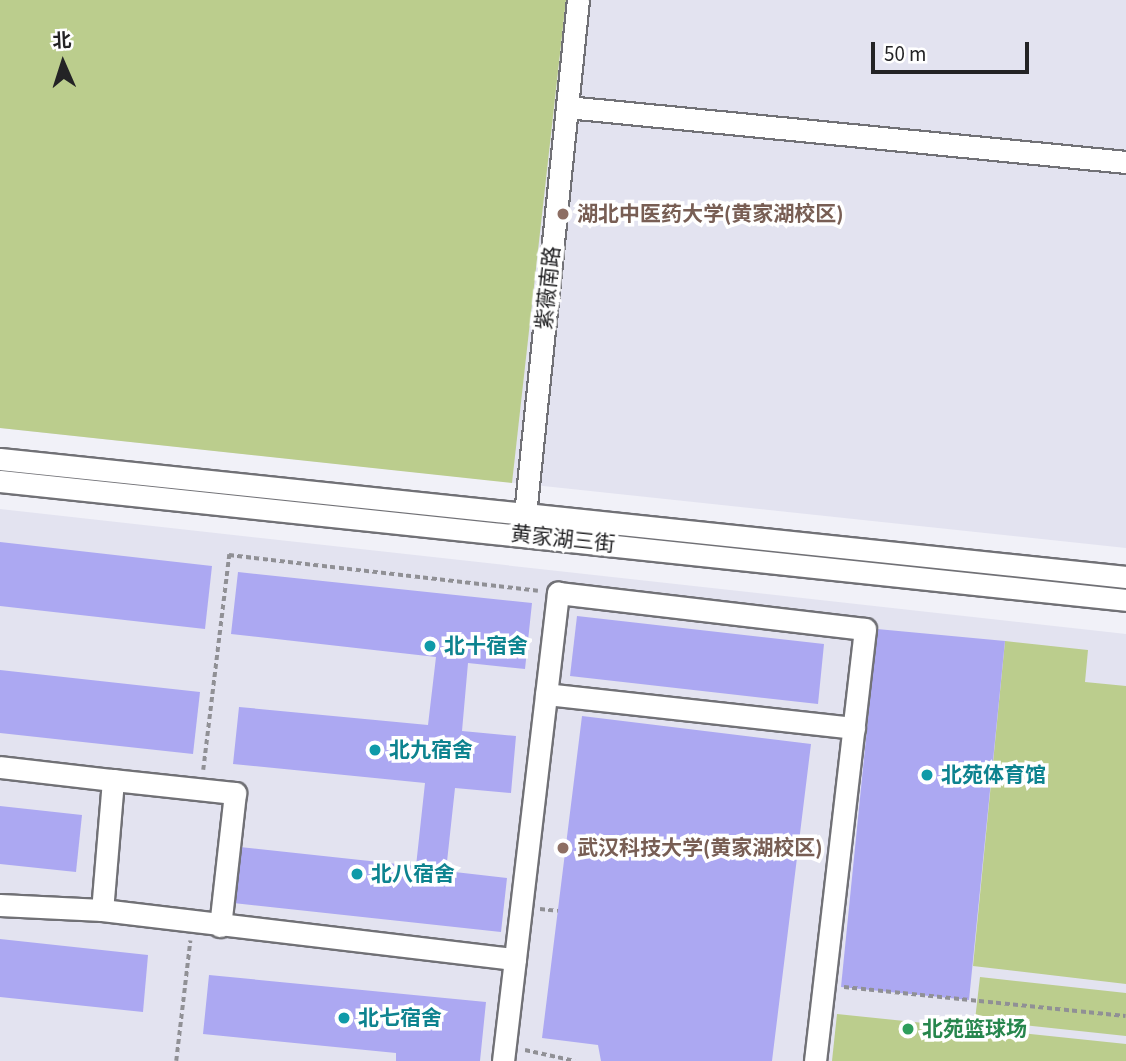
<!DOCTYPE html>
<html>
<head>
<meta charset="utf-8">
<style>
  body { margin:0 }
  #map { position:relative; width:1126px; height:1061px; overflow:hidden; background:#f1f1f8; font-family:"Source Sans 3","Noto Sans SC",sans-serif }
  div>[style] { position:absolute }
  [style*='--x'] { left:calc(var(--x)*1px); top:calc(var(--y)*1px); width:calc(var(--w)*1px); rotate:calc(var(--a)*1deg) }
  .built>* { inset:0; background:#e3e3f0 }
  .green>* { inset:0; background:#bbcd8d }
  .building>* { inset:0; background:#aca8f2 }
  .path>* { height:3.5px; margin-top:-1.75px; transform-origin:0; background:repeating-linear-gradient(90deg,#909095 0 5px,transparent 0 8.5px) }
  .roads { filter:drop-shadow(2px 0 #717176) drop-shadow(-2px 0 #717176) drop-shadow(0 2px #717176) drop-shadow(0 -2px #717176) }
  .minor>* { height:21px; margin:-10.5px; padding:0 10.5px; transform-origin:10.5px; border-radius:10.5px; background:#fff }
  .dots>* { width:19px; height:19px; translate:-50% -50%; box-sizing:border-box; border:4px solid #fff; border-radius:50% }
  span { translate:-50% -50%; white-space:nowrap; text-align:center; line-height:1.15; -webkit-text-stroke:7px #fff; paint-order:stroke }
  .education-label { font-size:21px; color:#785e54; font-weight:700 }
  .left { translate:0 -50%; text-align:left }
  .street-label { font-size:21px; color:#232325 }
  .culture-label { font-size:21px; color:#0d838f; font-weight:700 }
  .leisure-label { font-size:21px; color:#27864d; font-weight:700 }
  .north { position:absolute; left:28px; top:28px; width:70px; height:70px; -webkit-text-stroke:5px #fff; paint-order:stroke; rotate:357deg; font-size:19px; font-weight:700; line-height:28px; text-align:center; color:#232325 }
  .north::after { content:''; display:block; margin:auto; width:24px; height:32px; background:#232325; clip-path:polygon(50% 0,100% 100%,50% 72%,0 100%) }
  .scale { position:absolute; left:871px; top:42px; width:158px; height:32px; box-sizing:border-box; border:4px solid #232325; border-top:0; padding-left:9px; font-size:21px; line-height:24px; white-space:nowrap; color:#232325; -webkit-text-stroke:5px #fff; paint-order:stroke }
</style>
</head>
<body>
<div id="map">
  <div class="built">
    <i style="clip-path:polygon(0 0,1126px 0,1126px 548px,0 428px)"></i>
    <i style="clip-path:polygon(0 509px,1126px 634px,1126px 1061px,0 1061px)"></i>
  </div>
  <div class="green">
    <i style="clip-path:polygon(0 0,566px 0,512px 483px,0 428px)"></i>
    <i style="clip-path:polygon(1005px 641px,1088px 650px,1085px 682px,1126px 686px,1126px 984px,973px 966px)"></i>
    <i style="clip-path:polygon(980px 977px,1126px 993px,1126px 1036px,975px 1020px)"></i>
    <i style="clip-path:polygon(837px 1014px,1126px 1044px,1126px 1061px,832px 1061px)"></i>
  </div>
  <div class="building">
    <i style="clip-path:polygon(0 542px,212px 566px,205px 629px,0 606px)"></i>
    <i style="clip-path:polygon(238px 572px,532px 603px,525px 669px,468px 663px,462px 731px,516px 736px,511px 793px,455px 788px,446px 871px,507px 878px,501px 932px,233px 903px,240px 847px,416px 866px,425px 783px,233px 764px,239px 707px,428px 725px,436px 657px,231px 634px)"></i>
    <i style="clip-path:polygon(577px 616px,824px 644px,818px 704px,570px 676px)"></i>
    <i style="clip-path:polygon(877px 629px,1005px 641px,969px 1000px,841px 987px)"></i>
    <i style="clip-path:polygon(0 670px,200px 692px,193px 754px,0 733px)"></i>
    <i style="clip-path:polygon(582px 716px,811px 744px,772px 1061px,601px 1061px,598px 1045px,542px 1038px)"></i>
    <i style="clip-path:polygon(0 806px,82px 815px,76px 872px,0 864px)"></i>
    <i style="clip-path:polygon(0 939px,148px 955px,143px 1012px,0 997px)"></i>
    <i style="clip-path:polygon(209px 975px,486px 1002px,480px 1061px,396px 1061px,396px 1053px,203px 1034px)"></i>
  </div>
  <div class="path">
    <i style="--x:203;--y:770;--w:217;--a:-83.1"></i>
    <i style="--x:229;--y:555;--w:311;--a:6.6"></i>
    <i style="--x:540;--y:909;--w:18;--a:6"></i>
    <i style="--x:844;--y:987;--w:283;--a:5.9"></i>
    <i style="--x:525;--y:1050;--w:51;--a:12.4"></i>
    <i style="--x:176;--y:1061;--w:121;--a:-83.3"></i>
  </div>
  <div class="roads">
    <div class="minor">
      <i style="--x:567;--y:107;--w:562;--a:5.62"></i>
      <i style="--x:0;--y:459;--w:1132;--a:5.98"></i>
      <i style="--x:0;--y:481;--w:1132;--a:6.03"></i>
      <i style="--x:524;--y:524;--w:527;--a:-84.12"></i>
      <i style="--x:546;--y:694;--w:310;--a:6.3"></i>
      <i style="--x:0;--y:767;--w:114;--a:6.6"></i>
      <i style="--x:113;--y:780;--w:130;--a:94.8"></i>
      <i style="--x:102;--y:910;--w:416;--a:6.8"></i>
      <i style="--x:515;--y:959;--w:103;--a:96.7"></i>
      <i style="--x:113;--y:780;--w:123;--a:6.1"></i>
      <i style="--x:235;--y:793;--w:134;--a:96.4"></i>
      <i style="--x:0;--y:905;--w:102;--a:2.8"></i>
      <i style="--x:515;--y:959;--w:369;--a:-83.3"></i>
      <i style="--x:558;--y:593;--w:309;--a:6.7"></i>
      <i style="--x:865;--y:629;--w:435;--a:96.6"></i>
    </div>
  </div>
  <div class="dots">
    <i style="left:563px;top:214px;background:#8d6e63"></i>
    <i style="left:430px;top:646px;background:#0f9aa8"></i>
    <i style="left:375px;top:750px;background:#0f9aa8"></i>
    <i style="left:927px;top:775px;background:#0f9aa8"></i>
    <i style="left:563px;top:848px;background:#8d6e63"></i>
    <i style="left:357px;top:874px;background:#0f9aa8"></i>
    <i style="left:344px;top:1018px;background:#0f9aa8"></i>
    <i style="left:908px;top:1029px;background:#2e9e5b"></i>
  </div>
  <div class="education-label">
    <span class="left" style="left:577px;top:214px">湖北中医药大学(黄家湖校区)</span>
    <span class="left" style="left:577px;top:848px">武汉科技大学(黄家湖校区)</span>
  </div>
  <div class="street-label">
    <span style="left:548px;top:288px;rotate:-84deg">紫薇南路</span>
    <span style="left:563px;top:539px;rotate:6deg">黄家湖三街</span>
  </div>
  <div class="culture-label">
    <span class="left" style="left:444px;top:646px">北十宿舍</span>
    <span class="left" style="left:389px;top:750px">北九宿舍</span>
    <span class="left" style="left:941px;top:775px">北苑体育馆</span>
    <span class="left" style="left:371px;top:874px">北八宿舍</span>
    <span class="left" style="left:358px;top:1018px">北七宿舍</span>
  </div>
  <div class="leisure-label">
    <span class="left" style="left:922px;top:1029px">北苑篮球场</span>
  </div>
  <div class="north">北</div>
  <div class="scale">50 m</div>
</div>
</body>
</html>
